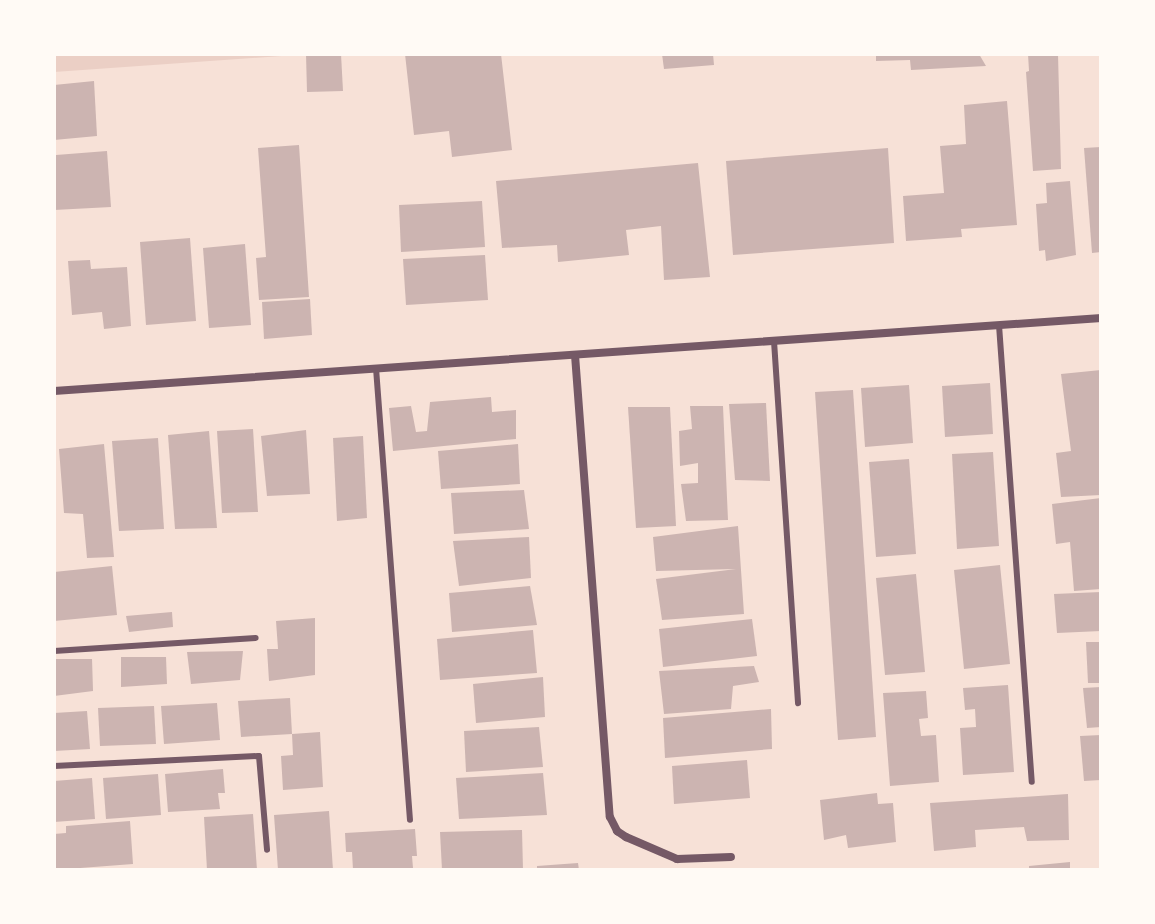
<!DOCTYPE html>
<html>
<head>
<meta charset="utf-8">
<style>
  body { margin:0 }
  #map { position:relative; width:1155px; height:924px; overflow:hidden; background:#f7e1d7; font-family:"Fira Sans",sans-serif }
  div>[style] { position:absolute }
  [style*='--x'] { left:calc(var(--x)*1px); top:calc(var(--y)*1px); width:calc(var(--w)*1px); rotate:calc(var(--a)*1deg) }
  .green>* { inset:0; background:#ebcfc5 }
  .building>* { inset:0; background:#ccb4b1 }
  .service>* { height:6px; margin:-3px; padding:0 3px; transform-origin:3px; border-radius:3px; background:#755966 }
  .minor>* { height:8px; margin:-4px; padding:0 4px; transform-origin:4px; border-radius:4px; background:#755966 }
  span { translate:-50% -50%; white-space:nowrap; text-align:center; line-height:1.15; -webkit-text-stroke:6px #fffaf5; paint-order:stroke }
  .frame { position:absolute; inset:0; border:56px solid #fffaf5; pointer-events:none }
</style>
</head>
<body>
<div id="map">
  <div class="green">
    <i style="clip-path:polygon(54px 54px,295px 54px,295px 55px,54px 72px)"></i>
  </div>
  <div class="building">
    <i style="clip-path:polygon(306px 54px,341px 54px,343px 91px,307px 92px)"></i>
    <i style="clip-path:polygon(405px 54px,501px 54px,512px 150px,452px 157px,449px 131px,414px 135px)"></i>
    <i style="clip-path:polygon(662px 54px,713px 54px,714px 65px,664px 69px)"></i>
    <i style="clip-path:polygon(876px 54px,979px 54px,986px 66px,911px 70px,910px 60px,876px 61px)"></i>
    <i style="clip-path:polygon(1028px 54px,1058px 54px,1061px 169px,1033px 171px,1026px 72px,1029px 71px)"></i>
    <i style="clip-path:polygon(94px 81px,97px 136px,54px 140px,54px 85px)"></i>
    <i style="clip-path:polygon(1007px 101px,1017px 225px,961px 229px,962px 237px,906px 241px,903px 196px,944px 193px,940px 146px,966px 144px,964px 105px)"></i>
    <i style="clip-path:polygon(299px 145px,309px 297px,259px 300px,256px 258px,266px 257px,258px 148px)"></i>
    <i style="clip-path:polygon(1101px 147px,1101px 252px,1092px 253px,1084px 148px)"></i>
    <i style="clip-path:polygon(888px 148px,894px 243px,733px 255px,726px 161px)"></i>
    <i style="clip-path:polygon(107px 151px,111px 207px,54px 210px,56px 155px)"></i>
    <i style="clip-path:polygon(698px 163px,710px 277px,664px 280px,661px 226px,626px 230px,629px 255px,558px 262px,557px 245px,502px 248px,496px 181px)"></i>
    <i style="clip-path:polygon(1070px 181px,1076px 255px,1046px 261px,1045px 250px,1039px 251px,1036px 204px,1047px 203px,1046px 183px)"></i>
    <i style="clip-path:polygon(482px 201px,485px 247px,401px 252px,399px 205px)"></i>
    <i style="clip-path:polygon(190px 238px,196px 321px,146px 325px,140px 242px)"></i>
    <i style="clip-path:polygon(245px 244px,251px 325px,209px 328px,203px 248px)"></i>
    <i style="clip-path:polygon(485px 255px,488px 300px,406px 305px,403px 259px)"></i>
    <i style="clip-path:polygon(90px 260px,91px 269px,127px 267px,131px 326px,104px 329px,102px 312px,72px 315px,68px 261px)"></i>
    <i style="clip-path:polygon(310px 299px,312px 335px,264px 339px,262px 302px)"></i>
    <i style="clip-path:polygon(1101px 370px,1101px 495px,1061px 497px,1056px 453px,1071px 451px,1061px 374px)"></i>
    <i style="clip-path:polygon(990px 383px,993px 434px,945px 437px,942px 386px)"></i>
    <i style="clip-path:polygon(909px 385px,913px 443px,865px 447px,861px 388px)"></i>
    <i style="clip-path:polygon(853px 390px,876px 737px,838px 740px,815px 392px)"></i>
    <i style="clip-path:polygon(491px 397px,492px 412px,516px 410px,516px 439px,393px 451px,389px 408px,411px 406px,416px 432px,427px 431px,430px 402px)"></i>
    <i style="clip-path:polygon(766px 403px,770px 481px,735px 480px,729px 404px)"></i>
    <i style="clip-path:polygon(690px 406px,723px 406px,728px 520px,686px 521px,681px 484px,698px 483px,698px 463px,680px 466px,679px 431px,692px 429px)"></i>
    <i style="clip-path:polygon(628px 407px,670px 407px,676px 526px,636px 528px)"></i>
    <i style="clip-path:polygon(253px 429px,258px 512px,222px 513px,217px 431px)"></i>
    <i style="clip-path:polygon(306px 430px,310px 494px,267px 496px,261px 436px)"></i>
    <i style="clip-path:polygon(209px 431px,217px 528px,175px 529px,168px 435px)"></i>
    <i style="clip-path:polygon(363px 436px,367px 518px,337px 521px,333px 438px)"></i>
    <i style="clip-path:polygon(158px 438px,164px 529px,119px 531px,112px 441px)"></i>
    <i style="clip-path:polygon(104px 444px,114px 557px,87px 558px,83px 514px,64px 513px,59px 449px)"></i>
    <i style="clip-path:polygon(518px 444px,520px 484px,441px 489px,438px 451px)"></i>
    <i style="clip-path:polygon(993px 452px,999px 546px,957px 549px,952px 454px)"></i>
    <i style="clip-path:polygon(909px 459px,916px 554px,876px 557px,869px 462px)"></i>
    <i style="clip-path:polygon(524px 490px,529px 529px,454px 534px,451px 493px)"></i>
    <i style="clip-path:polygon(1101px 498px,1101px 589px,1074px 591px,1070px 542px,1056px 544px,1052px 504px)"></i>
    <i style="clip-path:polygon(738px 526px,744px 614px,662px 620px,656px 579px,736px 569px,656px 571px,653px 537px)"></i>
    <i style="clip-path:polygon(529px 537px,531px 578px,459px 586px,453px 541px)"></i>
    <i style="clip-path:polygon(1000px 565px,1010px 664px,964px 669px,954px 570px)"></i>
    <i style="clip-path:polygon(112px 566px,117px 615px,54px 621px,54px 572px)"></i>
    <i style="clip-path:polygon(916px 574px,925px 672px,885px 675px,876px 578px)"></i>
    <i style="clip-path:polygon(530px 586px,537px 625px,452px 632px,449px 593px)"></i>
    <i style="clip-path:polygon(1101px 592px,1101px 631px,1057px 633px,1054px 594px)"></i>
    <i style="clip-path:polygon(172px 612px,173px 627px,129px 632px,126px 616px)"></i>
    <i style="clip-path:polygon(315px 618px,315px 675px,269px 681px,267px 649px,278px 649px,276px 621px)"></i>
    <i style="clip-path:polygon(752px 619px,757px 656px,663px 667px,659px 629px)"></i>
    <i style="clip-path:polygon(533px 630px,537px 673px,440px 680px,437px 639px)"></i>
    <i style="clip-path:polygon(1086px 642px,1101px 642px,1101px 683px,1088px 683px)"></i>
    <i style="clip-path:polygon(243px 651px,240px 680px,191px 684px,187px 652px)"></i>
    <i style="clip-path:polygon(121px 657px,166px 657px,167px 684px,121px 687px)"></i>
    <i style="clip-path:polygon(54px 659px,92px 659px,93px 691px,54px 696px)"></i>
    <i style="clip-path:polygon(754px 666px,759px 682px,733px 686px,731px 709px,664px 714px,659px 671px)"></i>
    <i style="clip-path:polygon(543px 677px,545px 717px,476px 723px,473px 684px)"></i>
    <i style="clip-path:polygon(1008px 685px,1014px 772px,963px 775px,960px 728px,976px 727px,975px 709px,965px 710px,963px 688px)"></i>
    <i style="clip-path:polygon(1101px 687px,1101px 727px,1087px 728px,1083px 688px)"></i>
    <i style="clip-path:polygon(926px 691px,928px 718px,919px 719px,921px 736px,936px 735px,939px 782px,890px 786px,883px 693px)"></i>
    <i style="clip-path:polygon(290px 698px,292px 734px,241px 737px,238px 701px)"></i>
    <i style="clip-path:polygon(217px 703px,220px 740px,164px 744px,161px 706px)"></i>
    <i style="clip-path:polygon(154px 706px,156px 744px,100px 746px,98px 708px)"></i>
    <i style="clip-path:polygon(771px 709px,772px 749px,665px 758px,663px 718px)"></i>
    <i style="clip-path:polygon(87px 711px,90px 749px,54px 751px,54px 713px)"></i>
    <i style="clip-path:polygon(539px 727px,543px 767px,466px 772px,464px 731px)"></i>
    <i style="clip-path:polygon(320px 732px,323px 787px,283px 790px,281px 756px,293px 755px,292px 734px)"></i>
    <i style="clip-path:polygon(1101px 735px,1101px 780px,1084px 781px,1080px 736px)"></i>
    <i style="clip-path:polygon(747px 760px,750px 798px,674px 804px,672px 766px)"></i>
    <i style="clip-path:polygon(223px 769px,225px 793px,218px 793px,220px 809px,168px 812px,165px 774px)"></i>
    <i style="clip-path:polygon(543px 773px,547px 815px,459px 819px,456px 778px)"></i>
    <i style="clip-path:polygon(158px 774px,161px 815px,106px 819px,103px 778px)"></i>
    <i style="clip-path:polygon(92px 778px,95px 819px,54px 822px,54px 781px)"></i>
    <i style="clip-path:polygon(877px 793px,878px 804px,893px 803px,896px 842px,848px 848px,846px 835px,824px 840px,820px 800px)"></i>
    <i style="clip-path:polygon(1068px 794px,1069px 840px,1027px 841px,1024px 827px,975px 830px,976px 847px,934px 851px,930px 803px)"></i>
    <i style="clip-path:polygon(329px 811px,333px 870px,278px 870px,274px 815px)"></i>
    <i style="clip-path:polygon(253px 814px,257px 870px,207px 870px,204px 817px)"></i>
    <i style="clip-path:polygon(130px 821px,133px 864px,54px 870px,54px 834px,66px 833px,66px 826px)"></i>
    <i style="clip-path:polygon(415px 829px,417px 856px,412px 856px,413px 868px,353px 870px,352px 852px,346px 852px,345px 833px)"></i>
    <i style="clip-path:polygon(522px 830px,523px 870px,442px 870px,440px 832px)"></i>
    <i style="clip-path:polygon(1070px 862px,1070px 870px,1029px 870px,1029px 866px)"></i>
    <i style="clip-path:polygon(578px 863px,579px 870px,537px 870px,537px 866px)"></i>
  </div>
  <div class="service">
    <i style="--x:999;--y:325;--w:458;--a:85.9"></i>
    <i style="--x:774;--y:341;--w:363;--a:86.2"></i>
    <i style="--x:376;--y:368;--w:453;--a:85.7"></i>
    <i style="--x:54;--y:651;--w:202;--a:-3.7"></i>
    <i style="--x:54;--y:766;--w:205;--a:-2.8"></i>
    <i style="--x:259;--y:756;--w:94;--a:85.1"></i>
  </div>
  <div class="minor">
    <i style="--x:575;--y:355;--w:463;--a:85.7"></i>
    <i style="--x:610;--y:817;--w:16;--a:63"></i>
    <i style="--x:617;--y:831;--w:11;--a:34"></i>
    <i style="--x:626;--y:837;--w:56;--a:23.3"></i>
    <i style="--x:677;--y:859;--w:54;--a:-2.1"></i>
    <i style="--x:54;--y:391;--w:1050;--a:-3.99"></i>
  </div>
  <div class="frame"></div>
</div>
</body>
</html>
